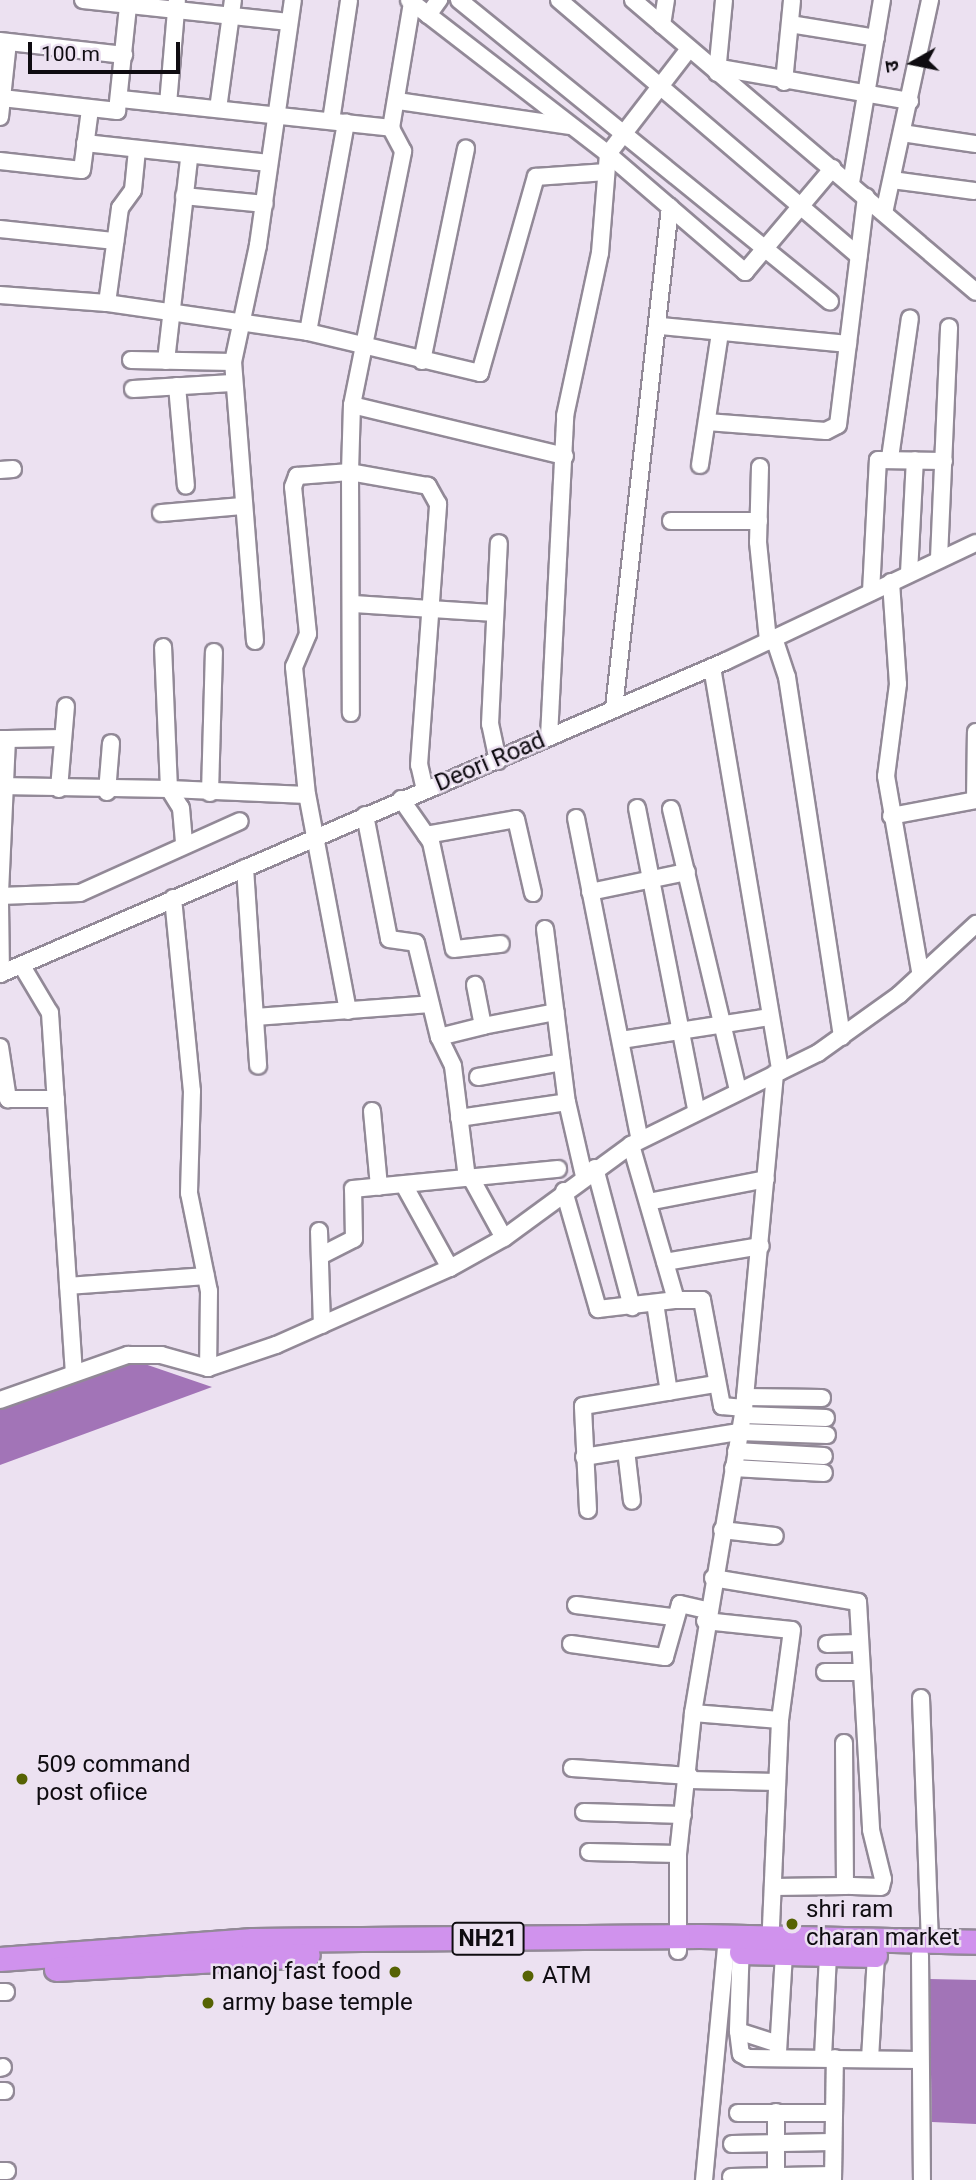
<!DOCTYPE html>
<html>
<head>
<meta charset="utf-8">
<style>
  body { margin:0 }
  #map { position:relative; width:976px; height:2180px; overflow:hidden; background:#ece1f1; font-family:Roboto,"Noto Sans Devanagari",sans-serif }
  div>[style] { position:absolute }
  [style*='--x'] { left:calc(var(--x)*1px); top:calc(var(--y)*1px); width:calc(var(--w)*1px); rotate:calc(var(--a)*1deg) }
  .water>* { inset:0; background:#a274b7 }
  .roads { filter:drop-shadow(2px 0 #928997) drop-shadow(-2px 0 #928997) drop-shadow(0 2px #928997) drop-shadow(0 -2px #928997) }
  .minor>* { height:16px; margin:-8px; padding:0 8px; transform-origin:8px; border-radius:8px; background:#fff }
  .highway>* { height:23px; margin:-11.5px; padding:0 11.5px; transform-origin:11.5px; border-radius:11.5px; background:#d092ed }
  .dots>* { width:19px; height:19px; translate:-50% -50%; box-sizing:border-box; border:4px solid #ece1f1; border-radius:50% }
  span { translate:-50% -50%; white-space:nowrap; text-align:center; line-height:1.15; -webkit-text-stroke:5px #ece1f1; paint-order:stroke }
  .shield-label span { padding:2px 5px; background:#ece1f1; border:2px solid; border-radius:5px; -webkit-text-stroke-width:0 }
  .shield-label { font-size:23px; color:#0f0c11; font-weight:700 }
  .street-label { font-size:24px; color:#0f0c11 }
  .poi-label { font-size:24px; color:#0f0c11 }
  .left { translate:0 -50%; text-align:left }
  .right { translate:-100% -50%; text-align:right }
  .north { position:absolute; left:878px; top:28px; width:70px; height:70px; -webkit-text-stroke:5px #ece1f1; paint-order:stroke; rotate:261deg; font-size:19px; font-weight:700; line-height:28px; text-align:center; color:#0f0c11 }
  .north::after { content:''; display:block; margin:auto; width:24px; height:32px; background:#0f0c11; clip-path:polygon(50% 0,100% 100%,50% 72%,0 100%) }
  .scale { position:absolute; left:28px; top:42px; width:152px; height:32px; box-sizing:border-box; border:4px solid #0f0c11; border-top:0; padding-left:9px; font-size:21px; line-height:24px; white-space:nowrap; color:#0f0c11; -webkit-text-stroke:5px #ece1f1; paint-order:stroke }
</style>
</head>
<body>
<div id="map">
  <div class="water">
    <i style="clip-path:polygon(133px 1360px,212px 1387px,0 1465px,0 1407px)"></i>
    <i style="clip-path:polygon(929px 1979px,976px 1980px,976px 2124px,932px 2122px)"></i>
  </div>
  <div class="roads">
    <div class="minor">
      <i style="--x:83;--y:0;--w:207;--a:6.1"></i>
      <i style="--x:409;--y:0;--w:252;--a:37.7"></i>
      <i style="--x:608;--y:154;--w:181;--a:40.7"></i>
      <i style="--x:745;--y:272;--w:136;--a:-49.8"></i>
      <i style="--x:459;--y:0;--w:478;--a:39.1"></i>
      <i style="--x:559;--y:0;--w:394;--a:40.5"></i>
      <i style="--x:633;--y:0;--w:450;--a:40.4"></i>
      <i style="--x:428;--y:15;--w:19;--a:-54"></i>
      <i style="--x:790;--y:24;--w:87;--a:9.2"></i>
      <i style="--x:662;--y:25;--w:25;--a:-81"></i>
      <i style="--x:0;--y:41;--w:125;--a:6.4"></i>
      <i style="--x:720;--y:68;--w:193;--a:9.9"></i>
      <i style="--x:717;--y:73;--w:73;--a:-84.5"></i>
      <i style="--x:784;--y:82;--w:82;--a:-84.4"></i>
      <i style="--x:2;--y:98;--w:116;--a:6.4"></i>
      <i style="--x:117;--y:111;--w:105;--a:-84"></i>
      <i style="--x:121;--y:99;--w:272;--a:6.1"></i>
      <i style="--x:391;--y:128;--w:128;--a:-80.5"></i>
      <i style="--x:398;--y:101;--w:173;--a:8.3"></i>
      <i style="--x:168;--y:104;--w:104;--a:-85.1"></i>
      <i style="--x:218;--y:109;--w:110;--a:-82.2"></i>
      <i style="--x:0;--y:117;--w:75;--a:-83.9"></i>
      <i style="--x:331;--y:121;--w:122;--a:-81.5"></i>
      <i style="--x:902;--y:133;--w:75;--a:8.5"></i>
      <i style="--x:85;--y:143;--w:185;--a:6.2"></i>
      <i style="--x:0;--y:161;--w:82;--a:6.3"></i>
      <i style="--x:82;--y:170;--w:62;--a:-82.5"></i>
      <i style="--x:892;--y:180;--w:83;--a:7.6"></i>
      <i style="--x:851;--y:183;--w:186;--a:-80.4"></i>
      <i style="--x:184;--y:196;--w:81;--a:5.6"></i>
      <i style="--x:884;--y:213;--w:218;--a:-77.8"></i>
      <i style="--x:0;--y:229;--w:116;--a:6"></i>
      <i style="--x:0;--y:295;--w:107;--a:4.3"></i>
      <i style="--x:107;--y:303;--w:96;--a:-82.2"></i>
      <i style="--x:120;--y:208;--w:22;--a:-54"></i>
      <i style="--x:133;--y:190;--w:40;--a:-84.3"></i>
      <i style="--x:107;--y:303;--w:203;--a:8.2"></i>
      <i style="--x:308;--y:332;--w:177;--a:13.4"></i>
      <i style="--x:480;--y:373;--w:204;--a:-74.1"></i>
      <i style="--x:536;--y:177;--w:70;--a:-4.1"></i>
      <i style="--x:661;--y:326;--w:188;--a:5.5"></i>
      <i style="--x:308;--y:332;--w:213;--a:-79.7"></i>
      <i style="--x:131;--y:360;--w:102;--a:1.1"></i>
      <i style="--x:166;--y:361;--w:204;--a:-83.5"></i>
      <i style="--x:422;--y:361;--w:217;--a:-78.3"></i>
      <i style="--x:177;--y:386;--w:100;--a:84.9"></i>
      <i style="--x:133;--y:389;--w:99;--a:-3.5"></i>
      <i style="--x:352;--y:405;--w:259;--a:-78.6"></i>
      <i style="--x:403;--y:151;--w:26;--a:-118"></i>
      <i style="--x:707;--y:422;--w:119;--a:4.3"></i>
      <i style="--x:826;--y:431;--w:13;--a:-27"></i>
      <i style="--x:838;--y:425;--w:230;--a:-83"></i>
      <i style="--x:890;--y:458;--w:141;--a:-81.9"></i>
      <i style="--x:700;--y:465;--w:134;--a:-81.4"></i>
      <i style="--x:760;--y:467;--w:75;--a:91.5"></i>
      <i style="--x:758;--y:542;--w:100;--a:84.2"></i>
      <i style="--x:0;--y:470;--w:13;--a:-4"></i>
      <i style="--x:161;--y:513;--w:82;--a:-4.9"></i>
      <i style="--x:671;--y:521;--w:88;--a:0"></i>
      <i style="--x:939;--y:558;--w:231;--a:-87.5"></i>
      <i style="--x:909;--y:573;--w:113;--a:-87"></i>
      <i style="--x:891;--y:582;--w:102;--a:86.1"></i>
      <i style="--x:898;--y:684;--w:93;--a:97.4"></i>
      <i style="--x:886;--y:776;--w:198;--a:80.1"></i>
      <i style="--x:871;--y:592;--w:132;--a:-87"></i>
      <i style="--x:878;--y:460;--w:66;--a:0.9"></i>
      <i style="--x:354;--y:604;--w:141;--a:3.7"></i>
      <i style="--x:774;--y:638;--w:41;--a:71.6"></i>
      <i style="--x:787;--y:677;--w:364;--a:81.3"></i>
      <i style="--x:255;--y:641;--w:280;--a:-94.5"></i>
      <i style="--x:233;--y:362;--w:120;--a:-77.9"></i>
      <i style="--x:258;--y:245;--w:247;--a:-81.9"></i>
      <i style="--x:712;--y:667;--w:410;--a:80.4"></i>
      <i style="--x:614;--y:708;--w:504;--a:-83.62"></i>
      <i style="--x:549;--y:737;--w:321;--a:-87.1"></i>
      <i style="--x:565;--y:416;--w:167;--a:-77.9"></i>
      <i style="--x:600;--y:253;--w:99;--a:-85.4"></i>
      <i style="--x:608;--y:154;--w:133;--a:-52.4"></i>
      <i style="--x:0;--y:739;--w:7;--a:0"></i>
      <i style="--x:7;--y:739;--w:154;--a:92.6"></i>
      <i style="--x:7;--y:739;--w:56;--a:-1"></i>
      <i style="--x:498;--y:761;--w:38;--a:-102"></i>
      <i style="--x:490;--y:724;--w:181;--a:-87.2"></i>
      <i style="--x:0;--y:786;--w:169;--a:1"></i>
      <i style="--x:169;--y:789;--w:142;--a:-92.4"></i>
      <i style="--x:59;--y:789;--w:83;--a:-85.2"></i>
      <i style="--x:169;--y:789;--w:138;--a:2.5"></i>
      <i style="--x:169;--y:789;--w:22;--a:58"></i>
      <i style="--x:181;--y:808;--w:37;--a:85"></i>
      <i style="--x:425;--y:790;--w:26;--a:-103"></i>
      <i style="--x:419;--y:765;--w:262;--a:-85.8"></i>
      <i style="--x:438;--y:504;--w:21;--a:-119"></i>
      <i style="--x:428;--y:486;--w:79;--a:-169.8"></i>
      <i style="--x:350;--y:472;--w:67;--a:-88.3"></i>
      <i style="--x:352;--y:405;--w:219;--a:13.5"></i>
      <i style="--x:107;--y:792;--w:49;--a:-85.3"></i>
      <i style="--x:210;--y:793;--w:141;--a:-88.4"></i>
      <i style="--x:401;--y:799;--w:52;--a:55.1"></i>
      <i style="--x:431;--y:842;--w:109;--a:77.9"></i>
      <i style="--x:454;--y:949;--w:47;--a:-6.1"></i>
      <i style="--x:975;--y:800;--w:68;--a:-89.2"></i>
      <i style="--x:637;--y:808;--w:307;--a:78.9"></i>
      <i style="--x:671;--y:809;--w:289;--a:76.6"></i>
      <i style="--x:365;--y:815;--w:126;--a:79"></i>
      <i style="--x:389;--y:939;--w:27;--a:8"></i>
      <i style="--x:416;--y:943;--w:97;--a:76.3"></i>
      <i style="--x:439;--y:1037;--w:45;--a:-14"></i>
      <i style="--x:483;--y:1026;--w:42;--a:-101"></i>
      <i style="--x:891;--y:816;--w:86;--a:-10.7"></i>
      <i style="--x:576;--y:818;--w:328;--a:78.8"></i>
      <i style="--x:426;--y:835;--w:91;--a:-10.1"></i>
      <i style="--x:516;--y:819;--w:76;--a:77.1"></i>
      <i style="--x:245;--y:868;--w:198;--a:86.2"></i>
      <i style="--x:590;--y:892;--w:99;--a:-11.7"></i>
      <i style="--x:0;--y:896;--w:80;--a:-2.1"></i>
      <i style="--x:80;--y:893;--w:175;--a:-24.2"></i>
      <i style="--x:173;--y:898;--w:194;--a:84.4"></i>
      <i style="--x:192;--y:1091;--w:102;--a:91.7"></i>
      <i style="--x:189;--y:1193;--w:100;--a:78.5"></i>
      <i style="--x:209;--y:1291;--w:77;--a:90.7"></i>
      <i style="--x:0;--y:902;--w:72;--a:89.2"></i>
      <i style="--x:545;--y:929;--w:174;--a:82.8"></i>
      <i style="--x:567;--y:1102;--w:76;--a:77.1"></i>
      <i style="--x:22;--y:966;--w:55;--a:59.2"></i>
      <i style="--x:50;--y:1013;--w:360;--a:86.2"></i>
      <i style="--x:0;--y:974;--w:791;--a:-23.32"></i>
      <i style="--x:726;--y:661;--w:276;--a:-25.3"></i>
      <i style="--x:348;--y:1011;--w:220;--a:-100.7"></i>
      <i style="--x:307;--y:795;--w:129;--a:-95.8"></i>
      <i style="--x:294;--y:667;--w:36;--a:-67"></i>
      <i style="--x:308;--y:634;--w:148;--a:-95.8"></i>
      <i style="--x:293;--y:487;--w:12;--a:-70"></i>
      <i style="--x:297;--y:476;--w:53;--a:-4.3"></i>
      <i style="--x:350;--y:472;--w:241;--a:89.8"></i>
      <i style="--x:255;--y:1017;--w:176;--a:-4.2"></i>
      <i style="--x:483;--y:1026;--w:74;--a:-10.9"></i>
      <i style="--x:439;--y:1037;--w:32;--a:64"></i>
      <i style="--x:453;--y:1066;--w:113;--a:82.9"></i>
      <i style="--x:621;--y:1040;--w:151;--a:-8.8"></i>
      <i style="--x:0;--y:1047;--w:53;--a:81.3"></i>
      <i style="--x:8;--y:1099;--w:48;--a:0"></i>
      <i style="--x:478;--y:1077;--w:85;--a:-10.1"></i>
      <i style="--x:372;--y:1111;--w:76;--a:84.7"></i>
      <i style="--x:459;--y:1118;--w:109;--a:-8.4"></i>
      <i style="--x:631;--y:1145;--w:161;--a:73.8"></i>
      <i style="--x:676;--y:1300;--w:26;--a:0"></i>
      <i style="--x:702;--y:1300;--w:108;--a:79.3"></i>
      <i style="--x:722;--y:1406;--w:22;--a:5"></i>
      <i style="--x:595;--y:1168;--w:144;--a:75.1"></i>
      <i style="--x:471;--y:1178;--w:68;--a:61.2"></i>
      <i style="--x:404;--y:1185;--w:95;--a:61"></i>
      <i style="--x:564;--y:1191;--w:123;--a:73.9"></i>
      <i style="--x:598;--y:1309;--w:79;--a:-6.6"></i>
      <i style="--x:648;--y:1202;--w:120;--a:-11"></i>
      <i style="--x:319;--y:1231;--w:94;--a:88.2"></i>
      <i style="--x:320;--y:1256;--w:38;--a:-27"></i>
      <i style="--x:354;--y:1239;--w:50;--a:-91.1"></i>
      <i style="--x:353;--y:1189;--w:206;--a:-5.6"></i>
      <i style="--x:665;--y:1262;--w:97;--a:-9.5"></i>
      <i style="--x:68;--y:1286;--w:138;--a:-4.1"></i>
      <i style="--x:655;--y:1303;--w:90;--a:81.1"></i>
      <i style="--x:745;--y:1397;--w:77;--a:0.7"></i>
      <i style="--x:0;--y:1400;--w:136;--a:-19.4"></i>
      <i style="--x:128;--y:1355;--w:33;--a:0"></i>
      <i style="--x:161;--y:1355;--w:49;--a:15.5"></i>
      <i style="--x:208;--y:1368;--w:72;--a:-18.7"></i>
      <i style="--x:276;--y:1345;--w:190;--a:-23.9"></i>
      <i style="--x:450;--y:1268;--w:62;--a:-29.1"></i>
      <i style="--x:504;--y:1238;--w:157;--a:-36.2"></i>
      <i style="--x:631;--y:1145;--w:208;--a:-26.2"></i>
      <i style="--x:818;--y:1053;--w:100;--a:-35.6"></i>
      <i style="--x:899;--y:995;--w:105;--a:-42.7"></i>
      <i style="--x:743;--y:1415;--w:83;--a:2.1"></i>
      <i style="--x:626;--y:1450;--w:51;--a:83.3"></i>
      <i style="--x:736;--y:1451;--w:88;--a:3.3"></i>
      <i style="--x:584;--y:1457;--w:157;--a:-9.2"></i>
      <i style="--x:739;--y:1432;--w:88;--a:2"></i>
      <i style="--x:733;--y:1468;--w:91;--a:3.1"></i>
      <i style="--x:588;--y:1510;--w:104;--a:-92.8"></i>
      <i style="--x:583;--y:1406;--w:135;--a:-9.4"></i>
      <i style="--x:722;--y:1530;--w:53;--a:6.5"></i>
      <i style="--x:713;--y:1578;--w:147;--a:9.4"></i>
      <i style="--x:858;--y:1602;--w:228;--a:86.7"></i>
      <i style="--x:871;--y:1830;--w:50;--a:76.2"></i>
      <i style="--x:883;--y:1879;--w:8;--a:104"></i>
      <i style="--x:881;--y:1887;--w:36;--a:-178"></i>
      <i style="--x:576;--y:1605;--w:98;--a:7.1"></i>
      <i style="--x:705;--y:1621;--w:87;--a:5.9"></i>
      <i style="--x:792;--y:1630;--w:91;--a:97.6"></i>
      <i style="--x:571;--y:1644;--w:95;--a:7.9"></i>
      <i style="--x:665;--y:1657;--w:55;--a:-74.2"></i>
      <i style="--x:680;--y:1604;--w:28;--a:13"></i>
      <i style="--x:827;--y:1644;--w:31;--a:-2"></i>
      <i style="--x:825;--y:1672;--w:34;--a:0"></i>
      <i style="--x:921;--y:1698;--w:243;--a:87.9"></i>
      <i style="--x:693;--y:1713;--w:87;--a:4.6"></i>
      <i style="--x:780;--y:1720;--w:227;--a:92.5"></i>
      <i style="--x:572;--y:1768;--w:118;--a:3.9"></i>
      <i style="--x:690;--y:1780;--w:87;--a:1.3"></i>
      <i style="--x:584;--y:1812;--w:99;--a:1.7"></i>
      <i style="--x:589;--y:1852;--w:89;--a:1.3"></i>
      <i style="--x:773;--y:1887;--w:72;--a:-0.8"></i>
      <i style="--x:845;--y:1886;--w:143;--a:-90.4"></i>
      <i style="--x:741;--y:1943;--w:88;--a:92"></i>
      <i style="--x:738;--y:2031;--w:42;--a:18"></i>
      <i style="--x:678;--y:1951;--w:97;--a:-90"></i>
      <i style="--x:678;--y:1854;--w:142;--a:-83.9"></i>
      <i style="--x:693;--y:1713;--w:309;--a:-80.5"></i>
      <i style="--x:744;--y:1408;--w:336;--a:-84.7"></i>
      <i style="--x:920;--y:1955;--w:225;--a:89.5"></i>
      <i style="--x:0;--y:1992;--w:6;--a:0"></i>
      <i style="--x:738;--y:2031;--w:23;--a:83"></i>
      <i style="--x:741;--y:2054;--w:8;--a:30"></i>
      <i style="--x:748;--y:2058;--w:172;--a:0.7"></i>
      <i style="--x:778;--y:2052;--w:99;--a:-86.5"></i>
      <i style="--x:823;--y:2057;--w:103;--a:-87.2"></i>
      <i style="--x:870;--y:2059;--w:104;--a:-86.7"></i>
      <i style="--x:0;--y:2068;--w:3;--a:-18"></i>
      <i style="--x:0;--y:2091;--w:5;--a:0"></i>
      <i style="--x:738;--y:2113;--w:94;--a:0"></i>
      <i style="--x:732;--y:2144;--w:100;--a:-1.1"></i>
      <i style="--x:0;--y:2171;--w:7;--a:0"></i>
      <i style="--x:731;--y:2177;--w:102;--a:-1.1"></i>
      <i style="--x:704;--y:2180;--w:244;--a:-84.6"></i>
      <i style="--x:776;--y:2180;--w:68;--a:-90"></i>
      <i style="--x:833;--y:2180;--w:122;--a:-89.1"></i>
    </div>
    <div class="highway">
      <i style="--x:741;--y:1952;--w:134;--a:1.3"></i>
      <i style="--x:0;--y:1959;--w:253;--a:-4.3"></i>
      <i style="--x:252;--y:1940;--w:448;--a:-0.5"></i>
      <i style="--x:700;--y:1936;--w:276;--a:1.2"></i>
      <i style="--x:56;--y:1969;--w:252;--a:-3.2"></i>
    </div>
  </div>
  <div class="dots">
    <i style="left:22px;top:1779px;background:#566203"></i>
    <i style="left:792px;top:1924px;background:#566203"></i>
    <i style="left:395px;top:1972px;background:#566203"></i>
    <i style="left:528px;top:1976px;background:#566203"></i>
    <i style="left:208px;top:2003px;background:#566203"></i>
  </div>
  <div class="shield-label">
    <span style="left:488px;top:1939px">NH21</span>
  </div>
  <div class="street-label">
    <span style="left:490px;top:762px;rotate:-23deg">Deori Road</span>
  </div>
  <div class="poi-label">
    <span class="left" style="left:36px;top:1779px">509 command<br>post ofiice</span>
    <span class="left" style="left:806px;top:1924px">shri ram<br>charan market</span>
    <span class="right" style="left:381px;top:1972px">manoj fast food</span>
    <span class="left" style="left:542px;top:1976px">ATM</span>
    <span class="left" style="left:222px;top:2003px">army base temple</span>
  </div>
  <div class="north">उ</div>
  <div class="scale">100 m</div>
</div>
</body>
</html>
